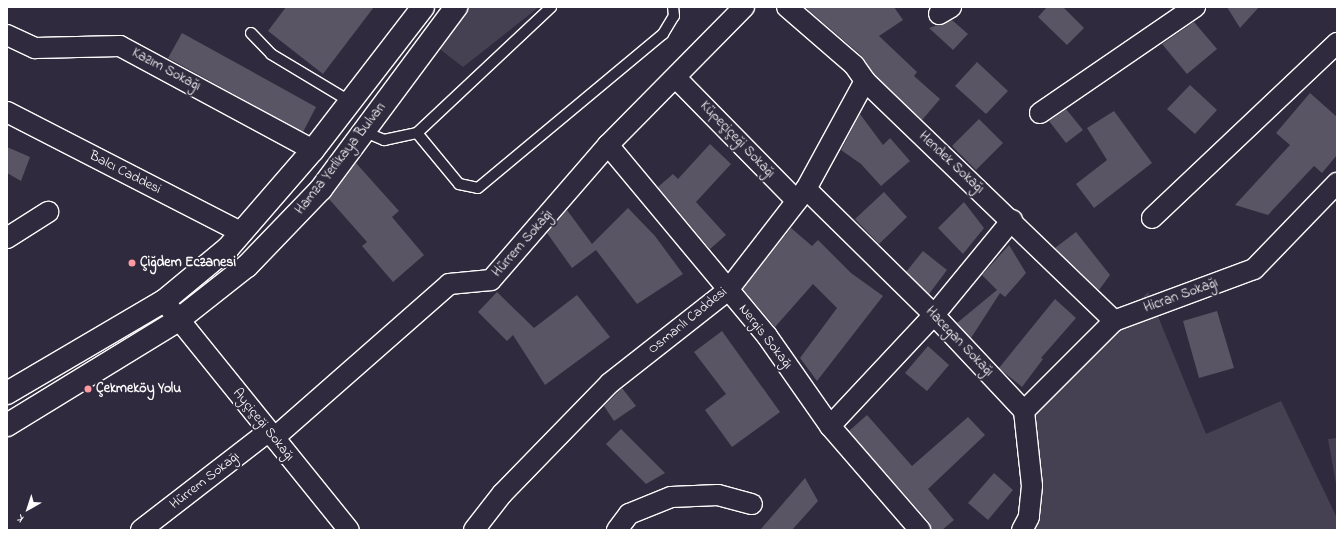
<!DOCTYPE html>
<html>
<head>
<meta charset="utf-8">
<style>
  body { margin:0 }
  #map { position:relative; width:1344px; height:537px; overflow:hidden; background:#2f2a3d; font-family:"Indie Flower",sans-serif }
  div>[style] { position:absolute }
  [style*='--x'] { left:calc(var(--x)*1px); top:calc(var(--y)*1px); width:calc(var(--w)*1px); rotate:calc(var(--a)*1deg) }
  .green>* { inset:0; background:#464152 }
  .building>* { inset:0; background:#595564 }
  .roads { filter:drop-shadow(1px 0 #fff) drop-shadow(-1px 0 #fff) drop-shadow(0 1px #fff) drop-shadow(0 -1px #fff) }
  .service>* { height:10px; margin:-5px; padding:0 5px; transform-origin:5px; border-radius:5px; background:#2f2a3d }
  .minor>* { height:20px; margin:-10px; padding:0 10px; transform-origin:10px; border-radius:10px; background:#2f2a3d }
  .secondary>* { height:22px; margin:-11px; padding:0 11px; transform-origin:11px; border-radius:11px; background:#2f2a3d }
  .dots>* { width:11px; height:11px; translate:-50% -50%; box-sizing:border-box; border:2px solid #2f2a3d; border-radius:50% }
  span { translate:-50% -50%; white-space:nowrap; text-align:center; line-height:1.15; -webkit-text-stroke:4px #2f2a3d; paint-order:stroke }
  .street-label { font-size:14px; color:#fff }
  .poi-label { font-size:14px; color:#fff; font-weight:700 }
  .left { translate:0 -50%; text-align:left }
  .frame { position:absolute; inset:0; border:8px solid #fff; pointer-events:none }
  .north { position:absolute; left:8px; top:489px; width:40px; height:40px; -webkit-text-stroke:3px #2f2a3d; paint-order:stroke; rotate:219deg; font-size:11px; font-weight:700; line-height:16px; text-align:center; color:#fff }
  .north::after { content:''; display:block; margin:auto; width:14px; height:18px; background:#fff; clip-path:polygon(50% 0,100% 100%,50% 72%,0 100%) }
</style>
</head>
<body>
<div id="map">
  <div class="green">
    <i style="clip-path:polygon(468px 7px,539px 7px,463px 67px,437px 47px)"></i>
    <i style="clip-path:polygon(1148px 292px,1206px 434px,1281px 401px,1337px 518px,1337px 530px,1025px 530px,1040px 512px,1021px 421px)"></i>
    <i style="clip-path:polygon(1337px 438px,1337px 489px,1328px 439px)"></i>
  </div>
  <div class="building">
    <i style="clip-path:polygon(286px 7px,374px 7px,323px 74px,268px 31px)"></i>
    <i style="clip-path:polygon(805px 7px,894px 7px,903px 20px,879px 36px,917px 72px,914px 76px,940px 99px,922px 120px,874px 74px,862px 56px)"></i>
    <i style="clip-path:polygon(1047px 7px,1063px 7px,1084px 28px,1067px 45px,1038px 17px)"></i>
    <i style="clip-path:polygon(1227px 7px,1259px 7px,1240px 28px)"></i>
    <i style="clip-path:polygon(952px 20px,968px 34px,953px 50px,929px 28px)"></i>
    <i style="clip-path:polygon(1194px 22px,1217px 49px,1187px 74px,1162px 44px)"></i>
    <i style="clip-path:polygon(182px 33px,316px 107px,303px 132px,168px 58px)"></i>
    <i style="clip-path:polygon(977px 62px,1008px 91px,986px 114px,955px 86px)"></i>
    <i style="clip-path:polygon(1190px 85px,1217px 110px,1195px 134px,1167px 109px)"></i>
    <i style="clip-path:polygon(1310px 93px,1337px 117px,1337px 155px,1322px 173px,1314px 166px,1268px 215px,1235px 205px,1290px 145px,1276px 133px)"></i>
    <i style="clip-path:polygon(1066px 109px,1083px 130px,1066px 143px,1049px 121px)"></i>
    <i style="clip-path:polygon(1114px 111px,1152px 163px,1094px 208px,1076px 184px,1107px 160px,1087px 128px)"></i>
    <i style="clip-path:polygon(860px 114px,883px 145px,890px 138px,910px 161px,881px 186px,861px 164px,841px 150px)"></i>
    <i style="clip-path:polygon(979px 119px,1003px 143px,976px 170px,952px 146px)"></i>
    <i style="clip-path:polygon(710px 144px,731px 164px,696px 202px,726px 235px,710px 249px,658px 187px,673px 174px,678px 179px)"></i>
    <i style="clip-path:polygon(7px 147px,30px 157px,21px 181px,7px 173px)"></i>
    <i style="clip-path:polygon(356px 163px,399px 211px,392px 217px,424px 255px,393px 282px,362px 246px,367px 242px,329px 199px)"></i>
    <i style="clip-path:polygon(884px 192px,907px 217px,879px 244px,855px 219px)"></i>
    <i style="clip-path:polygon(964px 202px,984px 228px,963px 254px,938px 228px)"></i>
    <i style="clip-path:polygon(628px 208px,655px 236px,683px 274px,637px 304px,596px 250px,572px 268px,547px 233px,567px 210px,592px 244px)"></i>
    <i style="clip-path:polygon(791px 228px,812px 246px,818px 240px,851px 273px,883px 296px,817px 381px,800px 358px,837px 308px,813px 284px,775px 327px,743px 289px)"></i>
    <i style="clip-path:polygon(1076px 232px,1110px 275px,1099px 290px,1055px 248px)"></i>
    <i style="clip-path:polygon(1009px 245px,1026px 273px,1005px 297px,1000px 293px,971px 338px,957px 323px,997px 290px,982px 275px)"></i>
    <i style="clip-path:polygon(923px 251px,947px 270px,929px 294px,906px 272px)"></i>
    <i style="clip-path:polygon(497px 292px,534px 328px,577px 295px,610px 337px,545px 385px,513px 335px,507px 341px,478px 312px)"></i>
    <i style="clip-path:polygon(1055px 299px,1076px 318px,1041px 358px,1043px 359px,1022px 387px,999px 368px)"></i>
    <i style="clip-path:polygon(1217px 311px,1234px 368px,1199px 378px,1183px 321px)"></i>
    <i style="clip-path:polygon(722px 331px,780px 412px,732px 447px,705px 410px,726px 394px,694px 352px)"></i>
    <i style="clip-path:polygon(928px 346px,949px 365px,927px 391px,905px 373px)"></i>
    <i style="clip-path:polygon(622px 388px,636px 406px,614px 421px,604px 406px)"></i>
    <i style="clip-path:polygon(867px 415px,912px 466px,968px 417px,985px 435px,928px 489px,954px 520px,942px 530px,931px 530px,929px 522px,849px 431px)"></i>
    <i style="clip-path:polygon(621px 429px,665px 473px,646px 484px,606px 444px)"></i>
    <i style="clip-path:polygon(994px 473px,1013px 490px,988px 520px,968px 503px)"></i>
    <i style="clip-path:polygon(805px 478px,818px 501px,792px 530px,760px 530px)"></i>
  </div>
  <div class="roads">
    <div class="service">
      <i style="--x:251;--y:33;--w:29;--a:46"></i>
      <i style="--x:271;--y:54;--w:93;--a:31"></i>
      <i style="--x:365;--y:132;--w:21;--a:23"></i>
      <i style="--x:384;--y:140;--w:34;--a:-12"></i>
      <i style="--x:417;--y:133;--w:66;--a:50.5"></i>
      <i style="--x:459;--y:184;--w:19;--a:12"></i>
      <i style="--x:478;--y:188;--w:241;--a:-39.8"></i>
      <i style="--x:663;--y:34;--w:21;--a:-59"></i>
      <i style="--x:674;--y:16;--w:9;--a:-96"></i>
      <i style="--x:417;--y:133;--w:184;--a:-43.2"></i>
    </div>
    <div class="minor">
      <i style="--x:787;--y:7;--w:89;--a:40.9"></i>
      <i style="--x:854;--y:65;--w:19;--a:55"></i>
      <i style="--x:865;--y:81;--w:346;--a:43.9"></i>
      <i style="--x:939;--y:14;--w:14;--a:-30"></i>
      <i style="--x:7;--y:35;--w:31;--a:25"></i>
      <i style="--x:35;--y:48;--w:85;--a:-1.3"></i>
      <i style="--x:120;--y:46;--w:219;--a:28.3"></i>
      <i style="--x:677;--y:79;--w:171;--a:45.5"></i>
      <i style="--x:7;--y:112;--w:264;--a:27.2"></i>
      <i style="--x:1040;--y:113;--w:188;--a:-34.4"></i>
      <i style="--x:608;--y:145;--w:249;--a:50.2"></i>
      <i style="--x:767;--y:336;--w:110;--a:55"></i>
      <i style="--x:830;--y:426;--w:138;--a:49.1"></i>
      <i style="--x:806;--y:189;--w:180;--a:44.5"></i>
      <i style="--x:934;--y:315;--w:132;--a:46.8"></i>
      <i style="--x:1024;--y:411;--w:75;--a:83.9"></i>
      <i style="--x:1032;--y:486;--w:31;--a:96"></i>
      <i style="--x:1029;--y:517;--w:15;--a:118"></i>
      <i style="--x:1152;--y:218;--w:255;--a:-43.4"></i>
      <i style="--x:7;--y:238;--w:49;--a:-32.4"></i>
      <i style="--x:164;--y:301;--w:294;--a:51.1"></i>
      <i style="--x:1024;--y:411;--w:127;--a:-45"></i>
      <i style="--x:1114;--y:321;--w:149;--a:-20.4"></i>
      <i style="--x:1254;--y:269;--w:120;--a:-46"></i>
      <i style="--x:830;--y:426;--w:152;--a:-46.9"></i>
      <i style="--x:934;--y:315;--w:123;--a:-50.6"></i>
      <i style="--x:274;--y:438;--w:233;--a:-41.3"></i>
      <i style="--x:449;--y:284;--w:42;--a:-5.4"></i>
      <i style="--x:491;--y:280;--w:179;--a:-49.1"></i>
      <i style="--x:608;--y:145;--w:194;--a:-45.4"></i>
      <i style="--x:141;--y:530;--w:160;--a:-37.7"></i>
      <i style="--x:474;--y:530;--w:46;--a:-52.1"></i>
      <i style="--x:502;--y:494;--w:155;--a:-45.8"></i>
      <i style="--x:610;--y:383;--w:150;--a:-38.2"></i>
      <i style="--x:728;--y:290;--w:128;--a:-52.3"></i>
      <i style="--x:806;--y:189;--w:123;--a:-61.4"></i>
      <i style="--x:617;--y:530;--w:20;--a:-53"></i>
      <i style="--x:629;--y:514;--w:45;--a:-22"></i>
      <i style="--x:671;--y:497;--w:47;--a:-2.4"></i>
      <i style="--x:718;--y:495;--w:35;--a:15"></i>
    </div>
    <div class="secondary">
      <i style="--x:7;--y:393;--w:182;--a:-30.4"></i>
      <i style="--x:164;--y:301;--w:83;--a:-39.6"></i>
      <i style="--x:228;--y:248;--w:130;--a:-49.1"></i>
      <i style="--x:313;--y:150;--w:180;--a:-52.4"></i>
      <i style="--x:7;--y:425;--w:199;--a:-31.5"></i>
      <i style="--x:177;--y:321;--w:89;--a:-38.2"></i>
      <i style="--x:247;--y:266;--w:107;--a:-46.1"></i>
      <i style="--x:321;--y:189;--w:227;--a:-53.4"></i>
    </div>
  </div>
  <div class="dots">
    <i style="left:132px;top:263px;background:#ff9aa2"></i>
    <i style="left:88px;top:389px;background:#ff9aa2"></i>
  </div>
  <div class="street-label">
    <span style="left:166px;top:70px;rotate:28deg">Kazım Sokağı</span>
    <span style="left:737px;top:140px;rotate:46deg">Küpeçiçeği Sokağı</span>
    <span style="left:341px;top:159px;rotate:-52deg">Hamza Yerlikaya Bulvarı</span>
    <span style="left:951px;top:163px;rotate:43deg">Hendek Sokağı</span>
    <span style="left:125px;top:173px;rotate:27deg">Balcı Caddesi</span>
    <span style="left:523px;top:244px;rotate:-49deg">Hürrem Sokağı</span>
    <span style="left:1181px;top:296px;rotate:-20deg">Hicran Sokağı</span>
    <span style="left:688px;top:321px;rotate:-39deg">Osmanlı Caddesi</span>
    <span style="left:765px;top:337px;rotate:52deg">Nergis Sokağı</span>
    <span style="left:959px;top:342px;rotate:46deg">Hacegan Sokağı</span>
    <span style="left:263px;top:425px;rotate:51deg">Ayçiçeği Sokağı</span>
    <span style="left:205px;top:481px;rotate:-38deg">Hürrem Sokağı</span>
  </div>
  <div class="poi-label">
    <span class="left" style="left:140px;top:263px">Çiğdem Eczanesi</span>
    <span class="left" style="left:96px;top:389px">Çekmeköy Yolu</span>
  </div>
  <div class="frame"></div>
  <div class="north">K</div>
</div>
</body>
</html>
